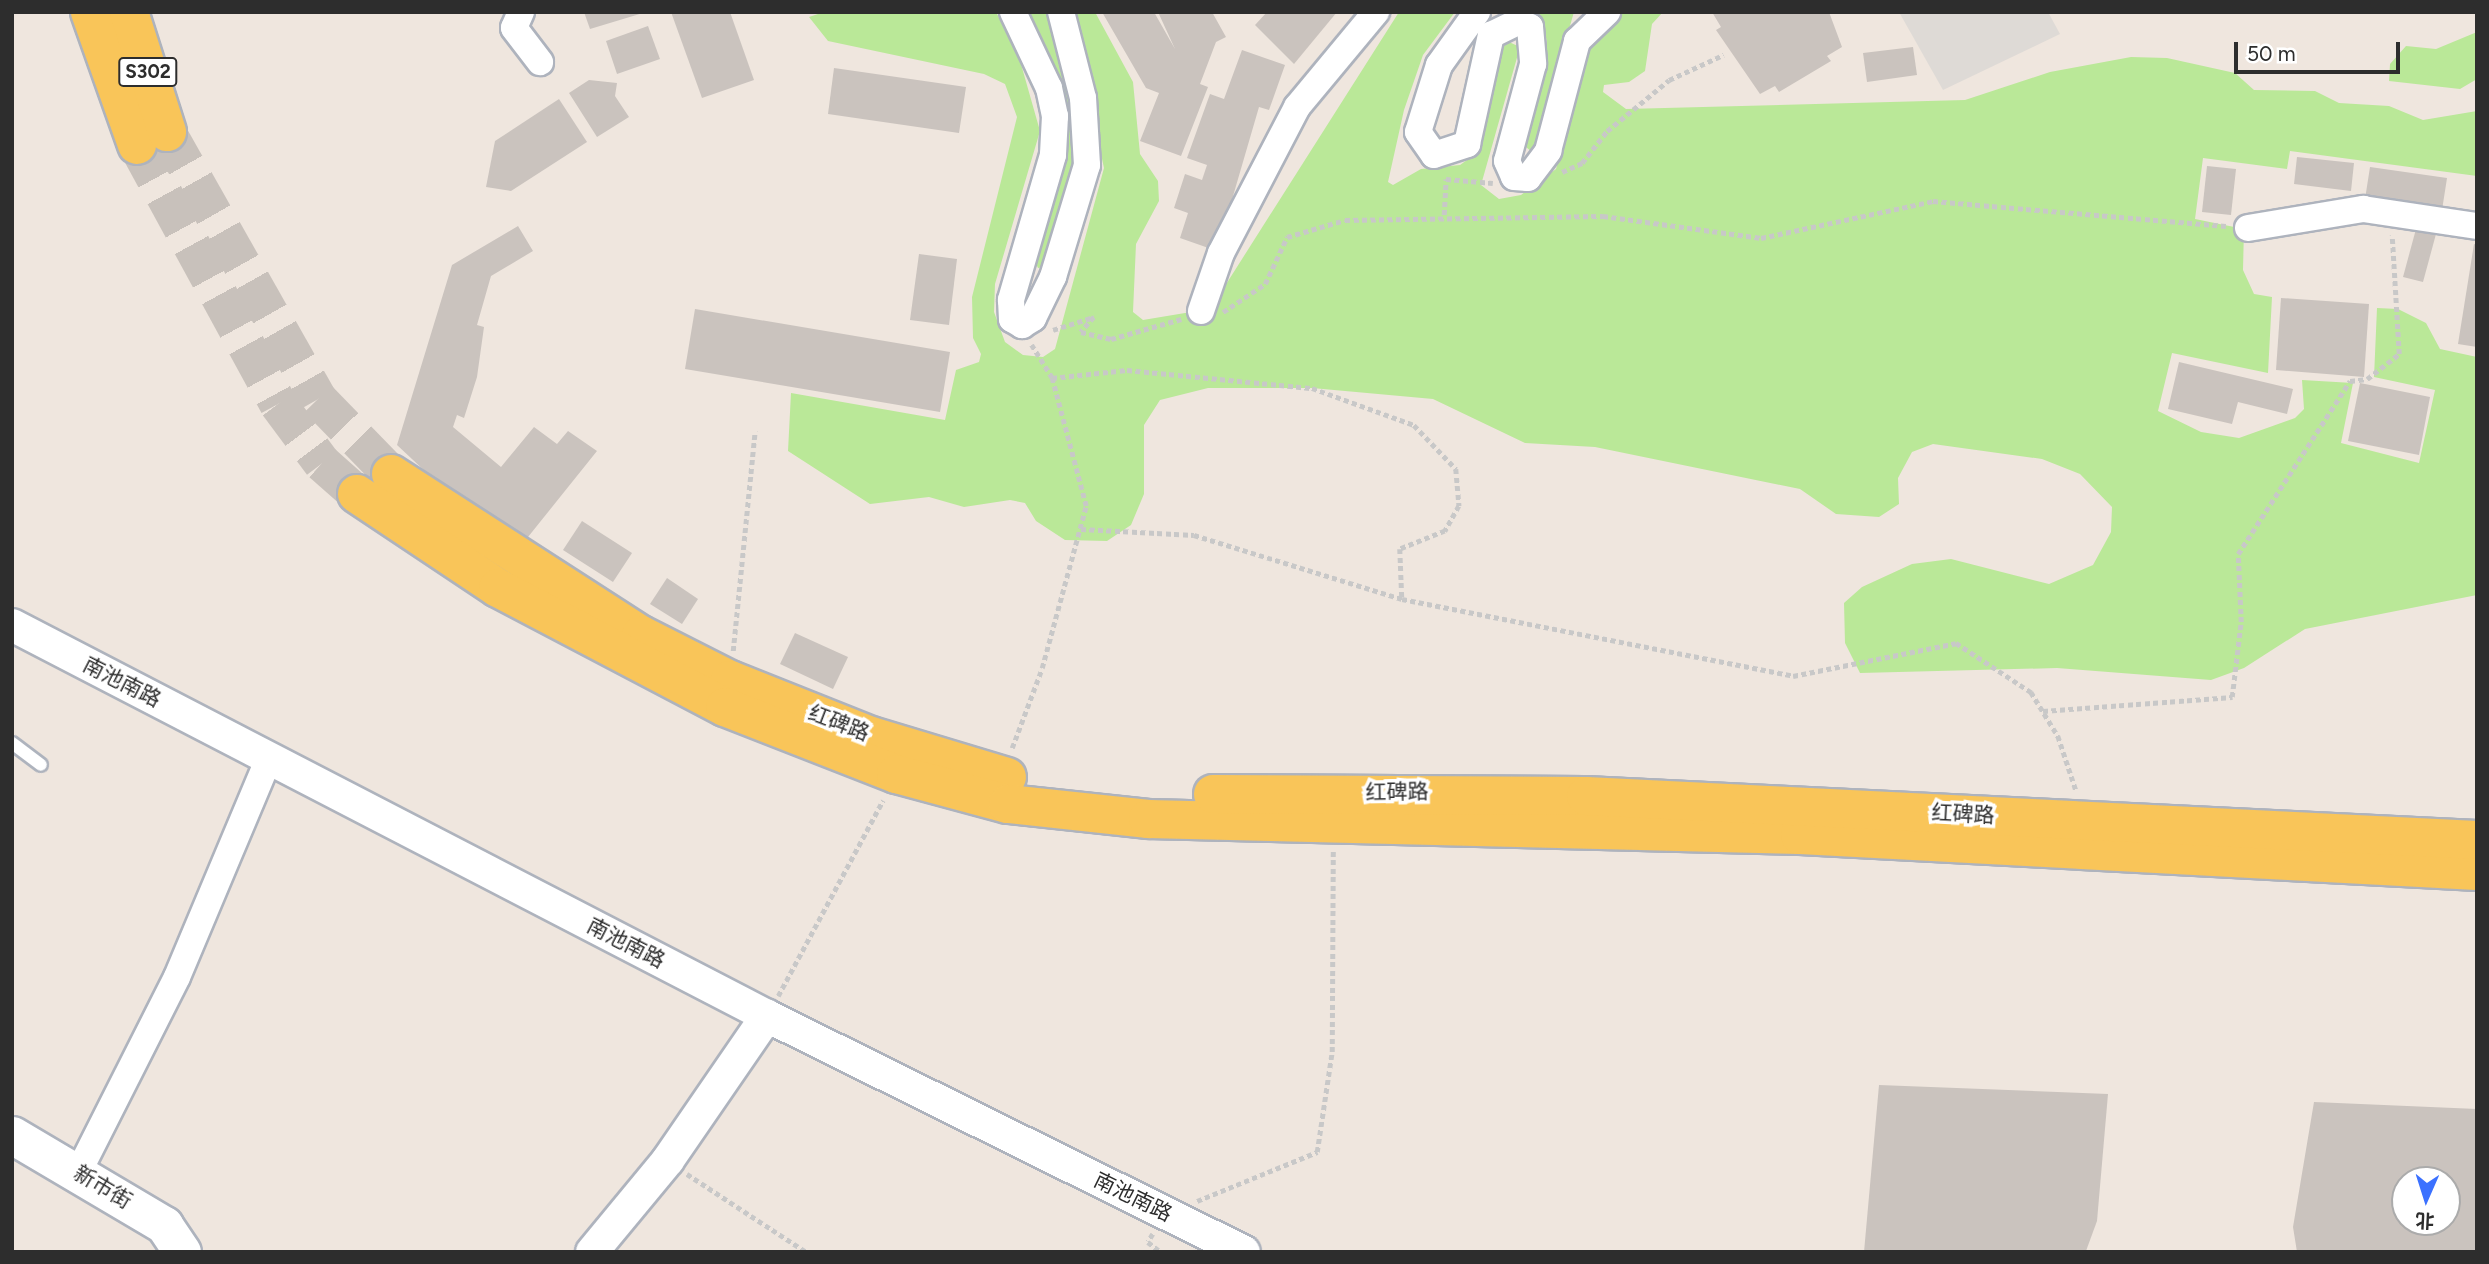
<!DOCTYPE html>
<html>
<head>
<meta charset="utf-8">
<style>
  body { margin:0 }
  #map { position:relative; width:2489px; height:1264px; overflow:hidden; background:#efe6de; font-family:Figtree,"Noto Sans SC",sans-serif }
  div>[style] { position:absolute }
  [style*='--x'] { left:calc(var(--x)*1px); top:calc(var(--y)*1px); width:calc(var(--w)*1px); rotate:calc(var(--a)*1deg) }
  .green>* { inset:0; background:#bae898 }
  .plaza>* { inset:0; background:#dedad6 }
  .building>* { inset:0; background:#cac3be }
  .primary-tunnel>* { height:38px; margin-top:-19px; transform-origin:0; background:repeating-linear-gradient(90deg,#c8c1bb 0 38px,transparent 0 57px) }
  .path>* { height:4.5px; margin-top:-2.25px; transform-origin:0; background:repeating-linear-gradient(90deg,#c8c8c8 0 5px,transparent 0 8.5px) }
  .roads { filter:drop-shadow(2px 0 #aeb3bd) drop-shadow(-2px 0 #aeb3bd) drop-shadow(0 2px #aeb3bd) drop-shadow(0 -2px #aeb3bd) }
  .service>* { height:12px; margin:-6px; padding:0 6px; transform-origin:6px; border-radius:6px; background:#fff }
  .minor>* { height:26px; margin:-13px; padding:0 13px; transform-origin:13px; border-radius:13px; background:#fff }
  .tertiary>* { height:32px; margin:-16px; padding:0 16px; transform-origin:16px; border-radius:16px; background:#fff }
  .secondary>* { height:37px; margin:-18.5px; padding:0 18.5px; transform-origin:18.5px; border-radius:18.5px; background:#fff }
  .primary>* { height:38px; margin:-19px; padding:0 19px; transform-origin:19px; border-radius:19px; background:#f9c559 }
  span { translate:-50% -50%; white-space:nowrap; text-align:center; line-height:1.15; -webkit-text-stroke:7px #fff; paint-order:stroke }
  .shield-label span { padding:2px 5px; background:#fff; border:2px solid; border-radius:5px; -webkit-text-stroke-width:0 }
  .shield-label { font-size:19px; color:#2d2d2d; font-weight:700 }
  .street-label { font-size:21px; color:#2d2d2d }
  .frame { position:absolute; inset:0; border:14px solid #2d2d2d; pointer-events:none }
  .north { position:absolute; left:2391px; top:1166px; width:70px; height:70px; box-sizing:border-box; background:#fff; border:2px solid #ababab; border-radius:50%; rotate:183deg; font-size:19px; font-weight:700; line-height:28px; text-align:center; color:#2d2d2d }
  .north::after { content:''; display:block; margin:auto; width:24px; height:32px; background:#3b71ff; clip-path:polygon(50% 0,100% 100%,50% 72%,0 100%) }
  .scale { position:absolute; left:2234px; top:42px; width:166px; height:32px; box-sizing:border-box; border:4px solid #2d2d2d; border-top:0; padding-left:9px; font-size:21px; line-height:24px; white-space:nowrap; color:#2d2d2d; -webkit-text-stroke:5px #fff; paint-order:stroke }
</style>
</head>
<body>
<div id="map">
  <div class="green">
    <i style="clip-path:polygon(824px 12px,996px 12px,1019px 57px,1040px 131px,995px 284px,994px 312px,1005px 342px,1023px 355px,1043px 357px,1055px 349px,1104px 168px,1070px 12px,1095px 12px,1133px 82px,1140px 154px,1158px 181px,1159px 201px,1136px 244px,1133px 312px,1143px 320px,1191px 312px,1216px 300px,1399px 12px,1455px 12px,1423px 55px,1404px 110px,1388px 182px,1393px 185px,1421px 169px,1460px 165px,1477px 153px,1503px 47px,1509px 42px,1520px 47px,1481px 185px,1499px 199px,1521px 195px,1556px 169px,1588px 49px,1622px 12px,1663px 12px,1652px 24px,1645px 71px,1629px 82px,1604px 85px,1603px 92px,1626px 109px,1965px 100px,2050px 72px,2131px 57px,2167px 58px,2235px 73px,2254px 90px,2315px 91px,2339px 103px,2389px 106px,2423px 120px,2477px 111px,2477px 176px,2290px 151px,2287px 169px,2203px 158px,2195px 219px,2244px 229px,2243px 270px,2254px 294px,2272px 297px,2268px 373px,2172px 353px,2158px 411px,2201px 432px,2239px 438px,2295px 418px,2304px 409px,2302px 380px,2353px 383px,2341px 443px,2419px 463px,2435px 390px,2374px 377px,2377px 308px,2398px 309px,2426px 323px,2440px 349px,2477px 357px,2477px 595px,2305px 629px,2244px 668px,2211px 680px,2057px 668px,1860px 673px,1845px 643px,1844px 603px,1862px 587px,1912px 564px,1951px 559px,2049px 584px,2093px 565px,2111px 532px,2112px 507px,2080px 474px,2042px 459px,1933px 444px,1912px 452px,1898px 478px,1899px 504px,1879px 517px,1836px 514px,1800px 489px,1595px 447px,1525px 443px,1433px 399px,1312px 388px,1208px 388px,1160px 400px,1144px 425px,1144px 494px,1131px 525px,1107px 541px,1065px 540px,1036px 521px,1025px 503px,1010px 500px,964px 507px,929px 497px,870px 504px,788px 451px,791px 393px,945px 420px,956px 370px,979px 362px,981px 354px,973px 338px,972px 297px,1017px 117px,1005px 84px,984px 74px,828px 41px,809px 17px)"></i>
    <i style="clip-path:polygon(1026px 12px,1054px 12px,1080px 154px,1044px 267px,1038px 268px,1033px 257px,1061px 157px)"></i>
    <i style="clip-path:polygon(1530px 12px,1574px 12px,1533px 153px,1526px 147px,1547px 43px,1544px 26px)"></i>
    <i style="clip-path:polygon(2477px 32px,2477px 79px,2460px 89px,2389px 81px,2390px 64px,2406px 46px,2436px 49px)"></i>
  </div>
  <div class="plaza">
    <i style="clip-path:polygon(1899px 12px,2048px 12px,2060px 34px,1943px 90px)"></i>
  </div>
  <div class="building">
    <i style="clip-path:polygon(584px 12px,642px 12px,643px 13px,590px 29px)"></i>
    <i style="clip-path:polygon(671px 12px,730px 12px,754px 80px,702px 98px)"></i>
    <i style="clip-path:polygon(1102px 12px,1154px 12px,1175px 49px,1158px 12px,1212px 12px,1226px 37px,1216px 42px,1200px 84px,1208px 87px,1181px 156px,1140px 141px,1159px 93px,1146px 88px)"></i>
    <i style="clip-path:polygon(1267px 12px,1337px 12px,1294px 64px,1255px 25px)"></i>
    <i style="clip-path:polygon(1712px 12px,1829px 12px,1842px 47px,1827px 56px,1831px 61px,1779px 92px,1775px 86px,1760px 94px,1716px 30px,1721px 27px)"></i>
    <i style="clip-path:polygon(648px 26px,660px 59px,617px 74px,606px 41px)"></i>
    <i style="clip-path:polygon(1913px 47px,1917px 75px,1867px 82px,1863px 53px)"></i>
    <i style="clip-path:polygon(1242px 50px,1285px 65px,1269px 110px,1259px 107px,1217px 251px,1180px 238px,1188px 213px,1174px 208px,1185px 174px,1202px 180px,1207px 165px,1187px 158px,1210px 94px,1224px 99px)"></i>
    <i style="clip-path:polygon(834px 68px,966px 87px,959px 133px,828px 114px)"></i>
    <i style="clip-path:polygon(589px 80px,617px 83px,615px 96px,629px 117px,597px 137px,569px 93px)"></i>
    <i style="clip-path:polygon(559px 99px,587px 142px,511px 191px,486px 187px,495px 141px)"></i>
    <i style="clip-path:polygon(2297px 157px,2354px 163px,2351px 191px,2294px 184px)"></i>
    <i style="clip-path:polygon(2207px 166px,2236px 169px,2231px 215px,2202px 212px)"></i>
    <i style="clip-path:polygon(2370px 167px,2447px 178px,2442px 210px,2365px 199px)"></i>
    <i style="clip-path:polygon(518px 226px,533px 251px,491px 276px,477px 325px,484px 327px,477px 377px,464px 418px,457px 415px,453px 427px,501px 467px,534px 427px,557px 444px,568px 431px,597px 451px,524px 542px,443px 488px,397px 445px,452px 265px)"></i>
    <i style="clip-path:polygon(2416px 229px,2436px 234px,2423px 282px,2403px 277px)"></i>
    <i style="clip-path:polygon(2474px 244px,2477px 245px,2477px 347px,2458px 344px)"></i>
    <i style="clip-path:polygon(919px 254px,957px 259px,949px 325px,910px 320px)"></i>
    <i style="clip-path:polygon(2281px 298px,2369px 304px,2364px 377px,2276px 370px)"></i>
    <i style="clip-path:polygon(695px 309px,950px 352px,940px 412px,685px 369px)"></i>
    <i style="clip-path:polygon(2179px 362px,2293px 389px,2287px 414px,2238px 402px,2232px 424px,2168px 409px)"></i>
    <i style="clip-path:polygon(2360px 383px,2430px 397px,2419px 455px,2348px 441px)"></i>
    <i style="clip-path:polygon(582px 521px,632px 553px,613px 582px,563px 550px)"></i>
    <i style="clip-path:polygon(667px 578px,698px 599px,682px 624px,650px 604px)"></i>
    <i style="clip-path:polygon(795px 633px,848px 657px,833px 689px,780px 664px)"></i>
    <i style="clip-path:polygon(1879px 1085px,2108px 1094px,2097px 1221px,2086px 1251px,1864px 1252px)"></i>
    <i style="clip-path:polygon(evenodd,2314px 1102px,2477px 1109px,2477px 1252px,2297px 1252px,2293px 1227px,2314px 1102px,2405px 1180px,2447px 1180px,2447px 1222px,2405px 1222px,2405px 1180px)"></i>
  </div>
  <div class="primary-tunnel">
    <i style="--x:167;--y:132;--w:307;--a:60.5"></i>
    <i style="--x:318;--y:399;--w:105;--a:45.8"></i>
    <i style="--x:137;--y:145;--w:295;--a:61.4"></i>
    <i style="--x:278;--y:404;--w:74;--a:53.3"></i>
    <i style="--x:322;--y:463;--w:47;--a:41.5"></i>
  </div>
  <div class="path">
    <i style="--x:1562;--y:172;--w:22;--a:-24"></i>
    <i style="--x:1582;--y:163;--w:41;--a:-52"></i>
    <i style="--x:1607;--y:131;--w:80;--a:-39.4"></i>
    <i style="--x:1669;--y:80;--w:60;--a:-24.8"></i>
    <i style="--x:1446;--y:179;--w:47;--a:4.9"></i>
    <i style="--x:1444;--y:215;--w:36;--a:-87"></i>
    <i style="--x:1223;--y:312;--w:50;--a:-33.7"></i>
    <i style="--x:1265;--y:284;--w:52;--a:-64.9"></i>
    <i style="--x:1287;--y:237;--w:60;--a:-16.3"></i>
    <i style="--x:1345;--y:220;--w:258;--a:-0.9"></i>
    <i style="--x:1603;--y:216;--w:160;--a:7.9"></i>
    <i style="--x:1761;--y:238;--w:176;--a:-12.1"></i>
    <i style="--x:1933;--y:201;--w:294;--a:4.9"></i>
    <i style="--x:1053;--y:330;--w:43;--a:-17.6"></i>
    <i style="--x:1094;--y:317;--w:20;--a:131"></i>
    <i style="--x:1081;--y:332;--w:31;--a:13"></i>
    <i style="--x:1111;--y:339;--w:73;--a:-15.9"></i>
    <i style="--x:1052;--y:378;--w:75;--a:-6.1"></i>
    <i style="--x:1127;--y:370;--w:186;--a:5.6"></i>
    <i style="--x:1312;--y:388;--w:109;--a:19.9"></i>
    <i style="--x:1414;--y:425;--w:61;--a:46.3"></i>
    <i style="--x:1456;--y:469;--w:37;--a:85"></i>
    <i style="--x:1459;--y:506;--w:29;--a:119"></i>
    <i style="--x:1445;--y:531;--w:48;--a:158.2"></i>
    <i style="--x:1400;--y:549;--w:50;--a:87.7"></i>
    <i style="--x:1081;--y:529;--w:113;--a:3"></i>
    <i style="--x:1194;--y:535;--w:218;--a:17.1"></i>
    <i style="--x:1402;--y:599;--w:399;--a:11.1"></i>
    <i style="--x:1793;--y:676;--w:166;--a:-11.4"></i>
    <i style="--x:1956;--y:643;--w:90;--a:33.2"></i>
    <i style="--x:2031;--y:692;--w:52;--a:58.5"></i>
    <i style="--x:2058;--y:736;--w:57;--a:71.6"></i>
    <i style="--x:733;--y:651;--w:221;--a:-84.3"></i>
    <i style="--x:2043;--y:711;--w:190;--a:-4.2"></i>
    <i style="--x:2232;--y:697;--w:76;--a:-83.2"></i>
    <i style="--x:2241;--y:622;--w:68;--a:-92.5"></i>
    <i style="--x:2238;--y:554;--w:206;--a:-57.1"></i>
    <i style="--x:2350;--y:381;--w:17;--a:-7"></i>
    <i style="--x:2367;--y:379;--w:41;--a:-38"></i>
    <i style="--x:2399;--y:354;--w:119;--a:-93.4"></i>
    <i style="--x:1012;--y:748;--w:85;--a:-69.4"></i>
    <i style="--x:1042;--y:668;--w:168;--a:-74.8"></i>
    <i style="--x:1086;--y:506;--w:132;--a:-104.9"></i>
    <i style="--x:1052;--y:378;--w:39;--a:-122"></i>
    <i style="--x:778;--y:996;--w:222;--a:-61.8"></i>
    <i style="--x:687;--y:1174;--w:142;--a:33.2"></i>
    <i style="--x:1197;--y:1201;--w:130;--a:-22.2"></i>
    <i style="--x:1317;--y:1152;--w:101;--a:-81.5"></i>
    <i style="--x:1332;--y:1052;--w:202;--a:-89.7"></i>
    <i style="--x:1153;--y:1234;--w:9;--a:122"></i>
    <i style="--x:1148;--y:1242;--w:16;--a:38"></i>
  </div>
  <div class="roads">
    <div class="service">
      <i style="--x:12;--y:743;--w:36;--a:37"></i>
    </div>
    <div class="minor">
      <i style="--x:521;--y:12;--w:17;--a:114"></i>
      <i style="--x:514;--y:28;--w:43;--a:52.6"></i>
      <i style="--x:1013;--y:12;--w:84;--a:64.7"></i>
      <i style="--x:1049;--y:88;--w:29;--a:78"></i>
      <i style="--x:1055;--y:116;--w:39;--a:93"></i>
      <i style="--x:1053;--y:155;--w:151;--a:106.2"></i>
      <i style="--x:1011;--y:300;--w:19;--a:87"></i>
      <i style="--x:1012;--y:319;--w:12;--a:31"></i>
      <i style="--x:1022;--y:325;--w:13;--a:-32"></i>
      <i style="--x:1033;--y:318;--w:46;--a:-64"></i>
      <i style="--x:1053;--y:277;--w:117;--a:-73.1"></i>
      <i style="--x:1087;--y:165;--w:67;--a:-93.4"></i>
      <i style="--x:1083;--y:98;--w:89;--a:-104.3"></i>
      <i style="--x:1477;--y:12;--w:65;--a:125.6"></i>
      <i style="--x:1439;--y:65;--w:70;--a:107.4"></i>
      <i style="--x:1418;--y:132;--w:28;--a:55"></i>
      <i style="--x:1434;--y:155;--w:35;--a:-18"></i>
      <i style="--x:1467;--y:144;--w:112;--a:-77.6"></i>
      <i style="--x:1491;--y:35;--w:30;--a:-26"></i>
      <i style="--x:1518;--y:22;--w:13;--a:23"></i>
      <i style="--x:1530;--y:27;--w:37;--a:85"></i>
      <i style="--x:1533;--y:64;--w:100;--a:105"></i>
      <i style="--x:1507;--y:161;--w:17;--a:66"></i>
      <i style="--x:1514;--y:177;--w:14;--a:4"></i>
      <i style="--x:1528;--y:178;--w:34;--a:-53"></i>
      <i style="--x:1548;--y:151;--w:114;--a:-75.2"></i>
      <i style="--x:1577;--y:41;--w:42;--a:-44"></i>
      <i style="--x:2248;--y:228;--w:117;--a:-9.4"></i>
      <i style="--x:2363;--y:209;--w:115;--a:8.5"></i>
      <i style="--x:1201;--y:311;--w:61;--a:-71"></i>
      <i style="--x:1221;--y:253;--w:165;--a:-62.5"></i>
      <i style="--x:1297;--y:107;--w:124;--a:-50.3"></i>
      <i style="--x:79;--y:1171;--w:217;--a:-63.2"></i>
      <i style="--x:177;--y:977;--w:238;--a:-67.2"></i>
    </div>
    <div class="tertiary">
      <i style="--x:12;--y:625;--w:850;--a:27.38"></i>
      <i style="--x:767;--y:1016;--w:532;--a:26.32"></i>
      <i style="--x:592;--y:1252;--w:119;--a:-50.4"></i>
      <i style="--x:668;--y:1160;--w:175;--a:-55.5"></i>
    </div>
    <div class="secondary">
      <i style="--x:12;--y:1135;--w:177;--a:30.6"></i>
      <i style="--x:164;--y:1225;--w:32;--a:56"></i>
    </div>
    <div class="primary">
      <i style="--x:90;--y:12;--w:141;--a:70.5"></i>
      <i style="--x:129;--y:12;--w:126;--a:72.4"></i>
      <i style="--x:391;--y:474;--w:297;--a:32.8"></i>
      <i style="--x:641;--y:635;--w:100;--a:26.8"></i>
      <i style="--x:730;--y:680;--w:152;--a:21.7"></i>
      <i style="--x:871;--y:736;--w:142;--a:16.8"></i>
      <i style="--x:357;--y:494;--w:169;--a:33.7"></i>
      <i style="--x:498;--y:588;--w:256;--a:27.7"></i>
      <i style="--x:725;--y:707;--w:184;--a:21.4"></i>
      <i style="--x:896;--y:774;--w:116;--a:15"></i>
      <i style="--x:1008;--y:804;--w:141;--a:6.1"></i>
      <i style="--x:1148;--y:819;--w:652;--a:1.41"></i>
      <i style="--x:1800;--y:835;--w:678;--a:3.04"></i>
      <i style="--x:1213;--y:794;--w:373;--a:0.3"></i>
      <i style="--x:1586;--y:796;--w:892;--a:2.83"></i>
    </div>
  </div>
  <div class="shield-label">
    <span style="left:148px;top:72px">S302</span>
  </div>
  <div class="street-label">
    <span style="left:122px;top:682px;rotate:27deg">南池南路</span>
    <span style="left:839px;top:723px;rotate:21deg">红碑路</span>
    <span style="left:1397px;top:792px;rotate:-1deg">红碑路</span>
    <span style="left:1963px;top:814px;rotate:3deg">红碑路</span>
    <span style="left:626px;top:943px;rotate:27deg">南池南路</span>
    <span style="left:103px;top:1187px;rotate:31deg">新市街</span>
    <span style="left:1133px;top:1197px;rotate:26deg">南池南路</span>
  </div>
  <div class="frame"></div>
  <div class="north">北</div>
  <div class="scale">50 m</div>
</div>
</body>
</html>
